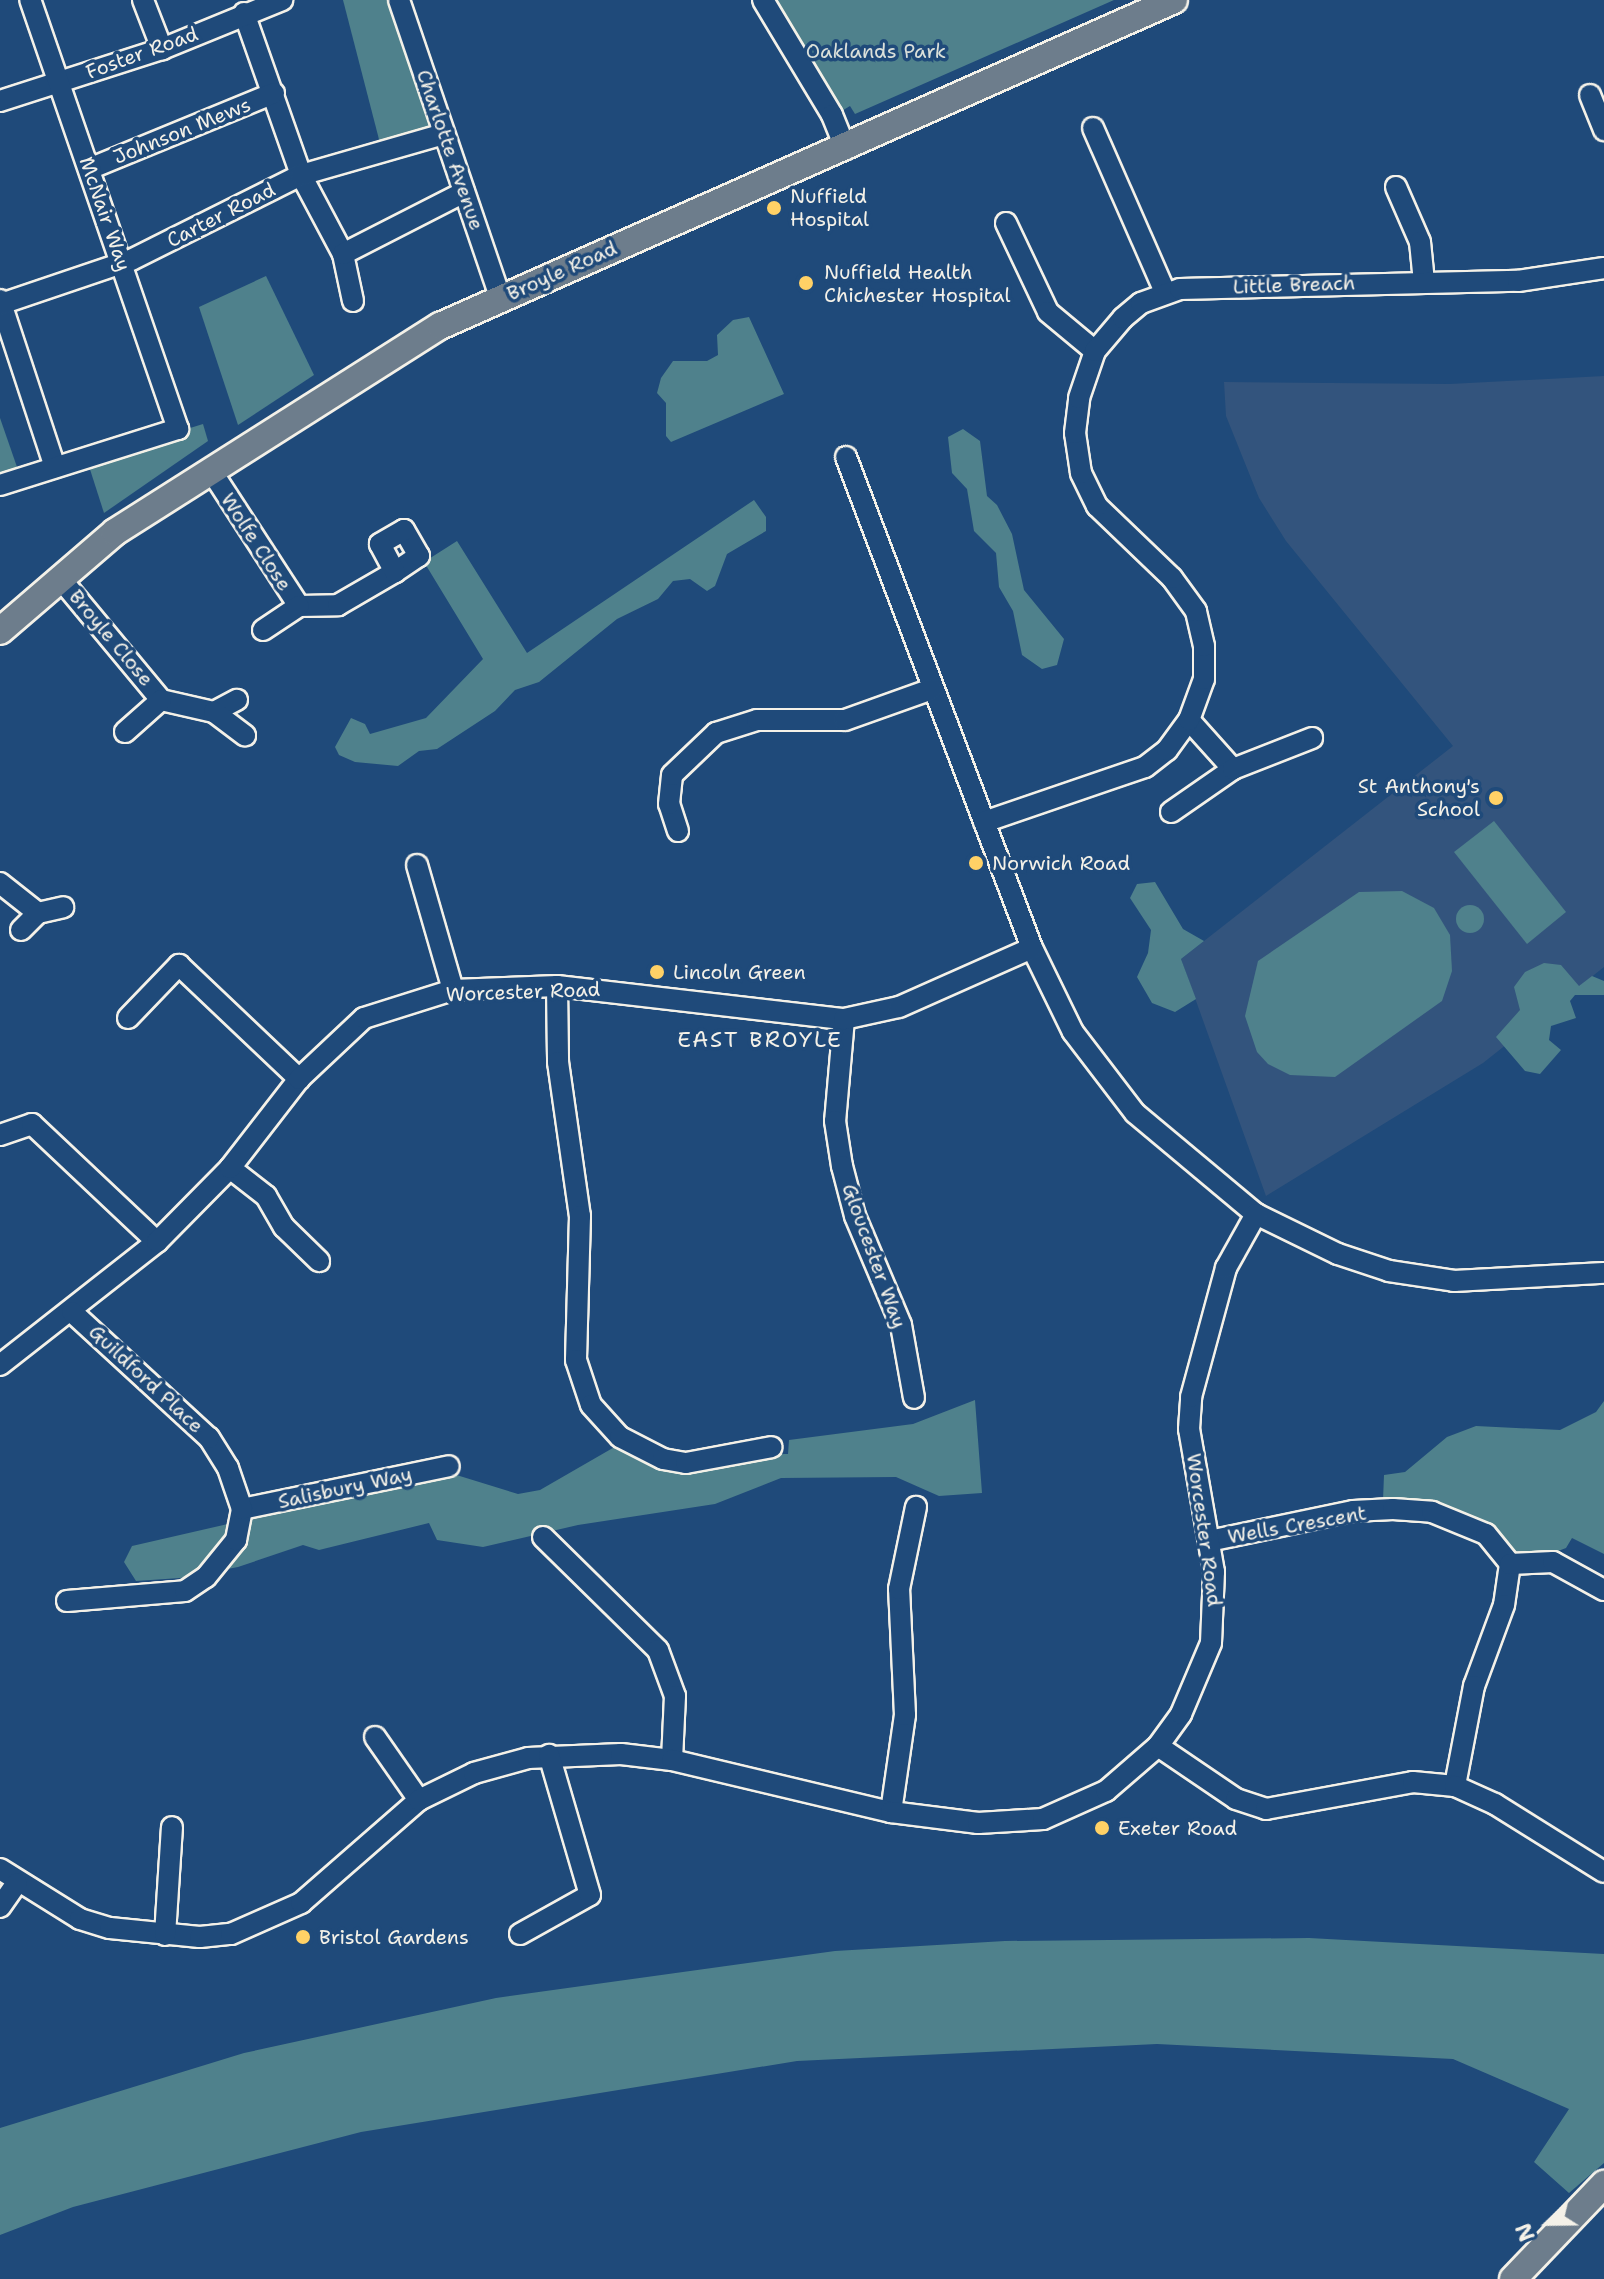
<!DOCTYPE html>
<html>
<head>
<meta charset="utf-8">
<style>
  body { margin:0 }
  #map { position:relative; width:1604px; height:2279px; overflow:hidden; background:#1f4a7a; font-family:"Shantell Sans",sans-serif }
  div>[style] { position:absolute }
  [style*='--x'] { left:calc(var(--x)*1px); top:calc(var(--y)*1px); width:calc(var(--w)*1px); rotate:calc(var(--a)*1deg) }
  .built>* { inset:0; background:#33547d }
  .green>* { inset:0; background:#4f818c }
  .round { border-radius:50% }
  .roads { filter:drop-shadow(2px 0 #f4f1e8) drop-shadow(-2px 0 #f4f1e8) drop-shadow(0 2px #f4f1e8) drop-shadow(0 -2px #f4f1e8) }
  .minor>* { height:20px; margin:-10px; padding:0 10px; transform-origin:10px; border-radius:10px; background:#1f4a7a }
  .major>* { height:26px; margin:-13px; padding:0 13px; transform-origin:13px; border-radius:13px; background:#6d7d8c }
  .dots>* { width:22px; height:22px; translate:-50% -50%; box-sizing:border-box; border:4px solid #1f4a7a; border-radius:50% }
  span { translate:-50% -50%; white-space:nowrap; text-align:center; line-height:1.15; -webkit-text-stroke:7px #1f4a7a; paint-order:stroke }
  .park-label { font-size:20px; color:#dbe0da }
  .street-label { font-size:20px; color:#f4f1e8 }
  .poi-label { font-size:20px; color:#f4f1e8 }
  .left { translate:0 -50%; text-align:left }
  .right { translate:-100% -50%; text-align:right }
  .neighbourhood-label { font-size:22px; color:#f4f1e8; letter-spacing:2px }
  .north { position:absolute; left:1508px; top:2183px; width:80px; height:80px; -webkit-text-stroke:6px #1f4a7a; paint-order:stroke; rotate:248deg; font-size:22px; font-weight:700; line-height:32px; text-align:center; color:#f4f1e8 }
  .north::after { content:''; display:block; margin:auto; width:28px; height:36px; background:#f4f1e8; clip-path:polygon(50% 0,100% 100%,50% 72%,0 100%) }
</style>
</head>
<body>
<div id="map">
  <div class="built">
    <i style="clip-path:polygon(1604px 376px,1604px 967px,1483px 1063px,1266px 1196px,1181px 959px,1453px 746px,1286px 541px,1259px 498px,1226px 416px,1224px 382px,1450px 384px)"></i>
  </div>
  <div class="green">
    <i style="clip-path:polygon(343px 0,391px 0,434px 131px,382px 151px)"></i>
    <i style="clip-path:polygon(766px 0,1114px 0,855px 114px,850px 106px,835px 115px)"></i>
    <i style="clip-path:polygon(266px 276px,314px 375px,238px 425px,199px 307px)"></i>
    <i style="clip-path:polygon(749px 317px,784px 394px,671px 442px,666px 436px,666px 403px,657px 393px,661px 378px,673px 361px,707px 361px,718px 355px,717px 335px,733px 320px)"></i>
    <i style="clip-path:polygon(0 418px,17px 467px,0 473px)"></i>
    <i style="clip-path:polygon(203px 424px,208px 441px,104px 513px,87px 460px)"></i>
    <i style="clip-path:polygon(963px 429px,980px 441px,987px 496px,997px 505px,1012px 534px,1024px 590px,1064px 639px,1057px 665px,1042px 669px,1022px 655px,1013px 611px,999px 587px,996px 553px,974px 531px,967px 489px,952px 473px,948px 437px)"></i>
    <i style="clip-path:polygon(754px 500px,766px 517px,766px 531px,727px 554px,715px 586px,707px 591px,690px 579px,673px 581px,658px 599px,617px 619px,539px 682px,515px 690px,495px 711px,437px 749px,419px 751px,398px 766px,355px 762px,339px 755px,335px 747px,351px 718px,365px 724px,370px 734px,426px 718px,483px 659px,424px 562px,457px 541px,527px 653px)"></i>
    <i style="clip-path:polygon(1494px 821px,1566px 912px,1527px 944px,1454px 852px)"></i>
    <i style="clip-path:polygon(1155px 882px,1183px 929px,1204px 941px,1181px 959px,1196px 999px,1175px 1012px,1152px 1003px,1137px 977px,1148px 953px,1151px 930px,1130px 898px,1137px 884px)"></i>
    <i style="clip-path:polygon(1402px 891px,1434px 908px,1450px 935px,1452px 971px,1442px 1001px,1335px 1077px,1290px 1075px,1268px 1064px,1257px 1052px,1245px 1016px,1258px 961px,1359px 892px)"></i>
    <i class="round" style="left:1456px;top:905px;width:28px;height:28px"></i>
    <i style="clip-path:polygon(1544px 963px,1561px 965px,1579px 986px,1592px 976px,1604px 981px,1604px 995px,1575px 995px,1570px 1001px,1576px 1018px,1551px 1026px,1549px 1040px,1561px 1050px,1540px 1074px,1525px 1071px,1496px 1037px,1520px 1010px,1514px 987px,1525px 972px)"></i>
    <i style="clip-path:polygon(975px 1400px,982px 1493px,939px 1496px,896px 1477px,781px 1478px,715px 1504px,578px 1525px,483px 1547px,437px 1540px,429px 1523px,319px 1550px,303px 1545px,238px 1567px,180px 1578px,136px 1581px,124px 1562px,132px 1546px,450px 1473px,518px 1494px,540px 1490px,618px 1445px,637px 1456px,788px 1454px,789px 1440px,913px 1424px)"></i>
    <i style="clip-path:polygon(1604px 1401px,1604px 1554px,1572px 1538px,1566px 1548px,1553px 1553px,1516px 1553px,1489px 1527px,1383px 1500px,1384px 1475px,1405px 1472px,1447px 1437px,1476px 1426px,1560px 1430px,1596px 1412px)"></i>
    <i style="clip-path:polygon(1309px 1938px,1604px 1954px,1604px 2163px,1569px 2193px,1534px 2162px,1569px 2109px,1453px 2059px,1157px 2044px,797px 2061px,361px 2132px,73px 2207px,0 2235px,0 2128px,244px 2053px,496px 1998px,835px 1951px,1005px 1941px)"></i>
  </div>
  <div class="roads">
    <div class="minor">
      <i style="--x:143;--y:0;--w:53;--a:68.8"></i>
      <i style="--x:399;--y:0;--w:316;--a:71.2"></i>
      <i style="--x:763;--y:0;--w:134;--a:59"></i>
      <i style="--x:832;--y:115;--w:37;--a:68"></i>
      <i style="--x:244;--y:13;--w:172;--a:70.6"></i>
      <i style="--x:301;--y:175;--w:89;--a:62"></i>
      <i style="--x:343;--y:254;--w:48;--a:78"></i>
      <i style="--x:1590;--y:95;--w:38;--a:68"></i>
      <i style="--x:0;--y:101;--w:170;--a:-17.8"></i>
      <i style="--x:162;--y:49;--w:130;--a:-22.2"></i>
      <i style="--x:1093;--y:128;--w:179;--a:66.3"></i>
      <i style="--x:89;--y:169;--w:200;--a:-22.3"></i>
      <i style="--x:1396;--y:187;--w:60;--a:66.4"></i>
      <i style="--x:1420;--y:242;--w:40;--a:84.3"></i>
      <i style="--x:1006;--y:223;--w:98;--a:64.7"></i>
      <i style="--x:1048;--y:312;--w:61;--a:39.7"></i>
      <i style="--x:343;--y:254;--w:136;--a:-27.1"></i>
      <i style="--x:0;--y:300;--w:176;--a:71.8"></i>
      <i style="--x:1;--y:304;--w:137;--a:-18.7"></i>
      <i style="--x:131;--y:260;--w:190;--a:-26.6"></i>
      <i style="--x:301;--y:175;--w:149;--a:-16"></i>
      <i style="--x:846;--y:457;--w:525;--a:69.25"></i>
      <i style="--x:1032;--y:948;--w:93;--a:64"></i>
      <i style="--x:1073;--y:1032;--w:102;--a:52.6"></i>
      <i style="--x:1135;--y:1113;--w:158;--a:39.9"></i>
      <i style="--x:1256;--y:1214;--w:91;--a:26"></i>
      <i style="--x:1338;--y:1254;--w:54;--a:18.4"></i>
      <i style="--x:1389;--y:1271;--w:66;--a:8.7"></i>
      <i style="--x:1454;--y:1281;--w:150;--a:-3.1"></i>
      <i style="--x:210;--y:469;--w:163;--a:57"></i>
      <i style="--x:299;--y:606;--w:39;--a:-1"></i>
      <i style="--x:338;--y:605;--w:66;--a:-30.1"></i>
      <i style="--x:395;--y:572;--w:29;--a:-34"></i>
      <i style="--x:419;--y:556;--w:30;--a:-120"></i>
      <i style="--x:404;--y:530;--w:28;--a:150"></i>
      <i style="--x:380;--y:544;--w:32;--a:62"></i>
      <i style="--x:0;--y:485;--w:187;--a:-17.5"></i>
      <i style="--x:178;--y:429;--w:454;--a:-109"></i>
      <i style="--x:59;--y:577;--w:160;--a:50.3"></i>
      <i style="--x:161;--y:700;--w:54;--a:12.8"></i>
      <i style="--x:214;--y:712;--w:26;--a:-28"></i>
      <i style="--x:263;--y:630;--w:43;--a:-33.7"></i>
      <i style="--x:214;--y:712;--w:39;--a:37"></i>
      <i style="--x:1189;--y:720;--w:66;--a:48.1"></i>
      <i style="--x:125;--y:732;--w:48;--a:-41.6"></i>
      <i style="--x:1171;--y:812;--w:75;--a:-34.7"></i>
      <i style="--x:1233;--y:769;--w:85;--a:-21.4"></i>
      <i style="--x:984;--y:822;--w:170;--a:-18.9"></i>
      <i style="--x:1145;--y:767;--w:28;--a:-38"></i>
      <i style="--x:1167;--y:750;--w:37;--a:-54"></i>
      <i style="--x:1189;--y:720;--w:44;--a:-69.9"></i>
      <i style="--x:1204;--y:679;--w:33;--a:-90"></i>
      <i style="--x:1204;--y:646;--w:36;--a:-103"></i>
      <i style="--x:1196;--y:611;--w:41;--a:-126"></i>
      <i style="--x:1172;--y:578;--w:104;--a:-136.2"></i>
      <i style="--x:1097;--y:506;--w:37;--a:-116"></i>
      <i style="--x:1081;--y:473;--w:40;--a:-98.5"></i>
      <i style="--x:1075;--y:433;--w:35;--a:-83"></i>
      <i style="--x:1079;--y:398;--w:50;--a:-71.2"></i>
      <i style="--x:1095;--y:351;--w:43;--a:-49.7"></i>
      <i style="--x:1123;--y:318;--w:23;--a:-40"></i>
      <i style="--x:1141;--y:303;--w:41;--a:-19.7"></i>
      <i style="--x:1180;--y:289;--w:338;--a:-1.4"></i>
      <i style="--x:1518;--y:281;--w:87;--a:-8.6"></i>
      <i style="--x:678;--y:831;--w:28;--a:-108"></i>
      <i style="--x:669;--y:804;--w:29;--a:-84"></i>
      <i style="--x:672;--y:775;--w:61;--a:-43.7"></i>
      <i style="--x:716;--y:733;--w:43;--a:-17.6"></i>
      <i style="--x:757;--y:720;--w:88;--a:0"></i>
      <i style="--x:845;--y:720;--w:92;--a:-19.6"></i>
      <i style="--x:417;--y:865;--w:130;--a:73.9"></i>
      <i style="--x:0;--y:883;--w:48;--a:38.3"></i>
      <i style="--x:21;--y:930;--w:24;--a:-45"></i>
      <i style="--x:38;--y:913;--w:26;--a:-13"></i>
      <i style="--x:557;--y:986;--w:76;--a:89.2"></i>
      <i style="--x:558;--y:1062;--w:156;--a:81.9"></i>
      <i style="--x:580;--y:1216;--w:144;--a:91.6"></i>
      <i style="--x:576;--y:1360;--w:47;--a:71.6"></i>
      <i style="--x:591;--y:1405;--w:43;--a:47.8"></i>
      <i style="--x:620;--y:1437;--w:48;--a:27.1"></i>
      <i style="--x:663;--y:1459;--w:23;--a:10"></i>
      <i style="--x:686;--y:1463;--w:87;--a:-10.5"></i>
      <i style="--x:128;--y:1018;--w:74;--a:-46.1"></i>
      <i style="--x:179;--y:965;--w:166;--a:43.5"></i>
      <i style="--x:844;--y:1019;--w:102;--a:95"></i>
      <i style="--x:835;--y:1121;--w:46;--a:81.2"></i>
      <i style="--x:842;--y:1166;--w:52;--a:75.4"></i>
      <i style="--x:855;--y:1216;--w:118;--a:67.1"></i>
      <i style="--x:901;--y:1325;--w:74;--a:79.9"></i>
      <i style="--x:0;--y:1135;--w:34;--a:-19"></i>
      <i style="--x:32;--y:1124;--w:172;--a:43.3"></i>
      <i style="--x:230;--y:1168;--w:46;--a:37.9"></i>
      <i style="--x:266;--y:1196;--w:36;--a:60"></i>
      <i style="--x:284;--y:1227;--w:49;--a:44.2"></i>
      <i style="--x:0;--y:1365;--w:199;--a:-38.1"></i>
      <i style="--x:157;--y:1242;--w:104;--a:-45.4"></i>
      <i style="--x:230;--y:1168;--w:113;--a:-52.2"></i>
      <i style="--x:299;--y:1079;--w:89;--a:-43.2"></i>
      <i style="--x:364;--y:1018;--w:93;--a:-17.5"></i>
      <i style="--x:453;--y:990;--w:104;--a:-2.2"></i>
      <i style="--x:557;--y:986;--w:289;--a:6.6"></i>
      <i style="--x:844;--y:1019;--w:56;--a:-12.3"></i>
      <i style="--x:899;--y:1007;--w:145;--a:-23.9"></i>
      <i style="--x:242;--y:1509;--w:211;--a:-11.7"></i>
      <i style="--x:543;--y:1537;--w:161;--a:44.5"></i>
      <i style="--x:658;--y:1650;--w:49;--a:69.7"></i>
      <i style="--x:675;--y:1696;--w:64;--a:92.7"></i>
      <i style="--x:1209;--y:1541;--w:147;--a:-11.8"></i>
      <i style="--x:1353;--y:1511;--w:40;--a:-2.9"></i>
      <i style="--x:1393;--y:1509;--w:39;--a:4"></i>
      <i style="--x:1432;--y:1512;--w:58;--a:22.2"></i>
      <i style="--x:1486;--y:1534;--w:38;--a:51"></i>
      <i style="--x:1510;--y:1564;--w:41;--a:98.3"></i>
      <i style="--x:1504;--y:1605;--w:86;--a:110.3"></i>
      <i style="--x:1474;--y:1686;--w:102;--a:100.8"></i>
      <i style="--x:1510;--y:1564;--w:43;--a:-2.7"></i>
      <i style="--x:1553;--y:1562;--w:58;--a:28.8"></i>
      <i style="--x:67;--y:1601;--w:118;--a:-4.8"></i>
      <i style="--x:185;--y:1591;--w:25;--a:-34"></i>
      <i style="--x:206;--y:1577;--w:48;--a:-51"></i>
      <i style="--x:236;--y:1540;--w:32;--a:-79"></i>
      <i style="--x:242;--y:1509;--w:43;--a:-108.9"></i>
      <i style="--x:228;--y:1468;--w:36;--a:-122"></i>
      <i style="--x:209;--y:1438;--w:186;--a:-137.4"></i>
      <i style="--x:375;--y:1737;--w:77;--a:55.1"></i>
      <i style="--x:1158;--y:1746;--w:94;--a:34.2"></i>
      <i style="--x:1236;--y:1799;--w:32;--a:18"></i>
      <i style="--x:1266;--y:1809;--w:149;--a:-10.4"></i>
      <i style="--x:1413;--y:1782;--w:42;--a:5.4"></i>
      <i style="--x:1455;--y:1786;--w:44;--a:24.2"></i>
      <i style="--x:1495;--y:1804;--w:128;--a:32"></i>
      <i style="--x:891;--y:1812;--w:98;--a:-81.8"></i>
      <i style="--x:905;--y:1715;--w:126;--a:-92.7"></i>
      <i style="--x:899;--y:1589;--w:84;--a:-78.3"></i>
      <i style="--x:0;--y:1869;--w:94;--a:32"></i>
      <i style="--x:80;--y:1919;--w:31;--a:17"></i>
      <i style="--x:110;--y:1928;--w:90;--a:5.7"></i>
      <i style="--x:200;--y:1937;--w:31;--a:-6"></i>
      <i style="--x:231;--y:1934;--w:77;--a:-23.9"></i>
      <i style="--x:301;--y:1903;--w:157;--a:-41.1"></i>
      <i style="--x:419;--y:1800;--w:61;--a:-26.1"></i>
      <i style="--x:474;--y:1773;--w:56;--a:-15.5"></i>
      <i style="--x:528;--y:1758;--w:93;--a:-2.5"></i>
      <i style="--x:621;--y:1754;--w:51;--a:6.7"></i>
      <i style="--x:672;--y:1760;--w:225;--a:13.4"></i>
      <i style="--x:891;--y:1812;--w:88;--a:7.2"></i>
      <i style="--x:978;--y:1823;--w:65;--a:-3.5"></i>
      <i style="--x:1043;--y:1819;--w:69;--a:-24"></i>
      <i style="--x:1106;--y:1791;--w:69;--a:-40.9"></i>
      <i style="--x:1158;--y:1746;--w:39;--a:-54"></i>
      <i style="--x:1181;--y:1714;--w:77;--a:-67.1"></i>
      <i style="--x:1211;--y:1643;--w:71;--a:-87.6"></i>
      <i style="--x:1214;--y:1572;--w:145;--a:-99.9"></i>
      <i style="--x:1189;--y:1429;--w:32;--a:-86"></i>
      <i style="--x:1191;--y:1397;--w:134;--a:-74.8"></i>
      <i style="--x:1226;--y:1268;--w:62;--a:-60.9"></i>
      <i style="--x:0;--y:1907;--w:29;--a:-55"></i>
      <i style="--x:520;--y:1934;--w:80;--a:-29.1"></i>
      <i style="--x:590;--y:1895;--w:146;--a:-106.3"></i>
      <i style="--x:165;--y:1935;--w:108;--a:-86.3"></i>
    </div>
    <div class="major">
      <i style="--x:0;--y:631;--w:152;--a:-40.7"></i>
      <i style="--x:115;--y:532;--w:385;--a:-32.4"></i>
      <i style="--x:440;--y:326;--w:803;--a:-23.95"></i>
      <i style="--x:1513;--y:2279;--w:132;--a:-46.2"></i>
    </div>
  </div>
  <div class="dots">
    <i style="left:774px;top:208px;background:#ffd166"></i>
    <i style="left:806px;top:283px;background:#ffd166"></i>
    <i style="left:1496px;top:798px;background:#ffd166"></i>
    <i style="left:976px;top:863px;background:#ffd166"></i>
    <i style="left:657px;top:972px;background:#ffd166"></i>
    <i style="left:1102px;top:1828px;background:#ffd166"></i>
    <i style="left:303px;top:1937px;background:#ffd166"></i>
  </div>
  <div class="park-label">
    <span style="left:876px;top:51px">Oaklands Park</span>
  </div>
  <div class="street-label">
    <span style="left:142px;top:53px;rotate:-20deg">Foster Road</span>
    <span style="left:182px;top:131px;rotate:-22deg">Johnson Mews</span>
    <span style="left:450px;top:150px;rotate:71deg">Charlotte Avenue</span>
    <span style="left:105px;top:214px;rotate:71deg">McNair Way</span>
    <span style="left:221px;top:215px;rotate:-27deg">Carter Road</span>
    <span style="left:562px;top:271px;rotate:-24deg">Broyle Road</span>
    <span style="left:1294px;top:285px;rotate:-2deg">Little Breach</span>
    <span style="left:256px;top:542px;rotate:57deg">Wolfe Close</span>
    <span style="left:111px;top:638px;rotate:50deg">Broyle Close</span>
    <span style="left:523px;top:992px;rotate:-2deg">Worcester Road</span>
    <span style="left:874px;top:1256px;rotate:70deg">Gloucester Way</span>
    <span style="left:146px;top:1379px;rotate:43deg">Guildford Place</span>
    <span style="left:345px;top:1488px;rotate:-12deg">Salisbury Way</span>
    <span style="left:1297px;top:1525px;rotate:-10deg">Wells Crescent</span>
    <span style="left:1204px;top:1530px;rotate:82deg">Worcester Road</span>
  </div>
  <div class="poi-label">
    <span class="left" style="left:790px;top:208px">Nuffield<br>Hospital</span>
    <span class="left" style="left:824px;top:284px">Nuffield Health<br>Chichester Hospital</span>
    <span class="right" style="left:1480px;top:798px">St Anthony's<br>School</span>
    <span class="left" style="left:992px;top:863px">Norwich Road</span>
    <span class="left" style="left:673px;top:972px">Lincoln Green</span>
    <span class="left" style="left:1118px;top:1828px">Exeter Road</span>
    <span class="left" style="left:319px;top:1937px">Bristol Gardens</span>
  </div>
  <div class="neighbourhood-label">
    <span style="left:760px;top:1040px">EAST BROYLE</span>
  </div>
  <div class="north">N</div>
</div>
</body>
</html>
